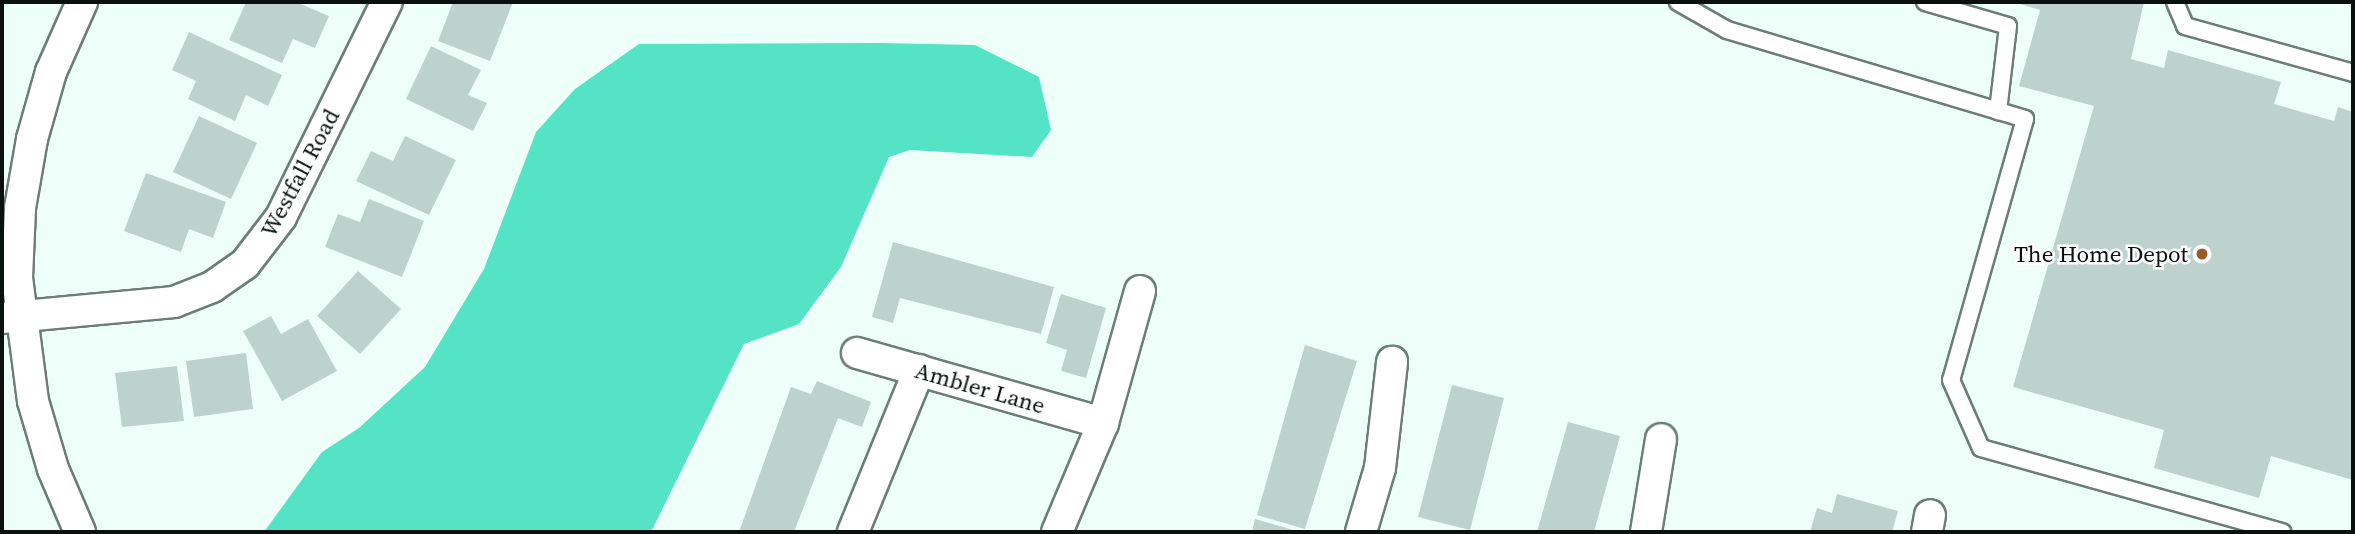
<!DOCTYPE html>
<html>
<head>
<meta charset="utf-8">
<style>
  body { margin:0 }
  #map { position:relative; width:2355px; height:534px; overflow:hidden; background:#eefffa; font-family:"Source Serif 4",serif }
  div>[style] { position:absolute }
  [style*='--x'] { left:calc(var(--x)*1px); top:calc(var(--y)*1px); width:calc(var(--w)*1px); rotate:calc(var(--a)*1deg) }
  .water>* { inset:0; background:#54e3c4 }
  .building>* { inset:0; background:#bdd2cc }
  .roads { filter:drop-shadow(2px 0 #6b7d78) drop-shadow(-2px 0 #6b7d78) drop-shadow(0 2px #6b7d78) drop-shadow(0 -2px #6b7d78) }
  .lane>* { height:16px; margin:-8px; padding:0 8px; transform-origin:8px; border-radius:8px; background:#fff }
  .street>* { height:30px; margin:-15px; padding:0 15px; transform-origin:15px; border-radius:15px; background:#fff }
  .dots>* { width:19px; height:19px; translate:-50% -50%; box-sizing:border-box; border:4px solid #fff; border-radius:50% }
  span { translate:-50% -50%; white-space:nowrap; text-align:center; line-height:1.15; -webkit-text-stroke:5px #fff; paint-order:stroke }
  .street-label { font-size:23px; color:#09100e }
  .poi-label { font-size:23px; color:#09100e }
  .right { translate:-100% -50%; text-align:right }
  .frame { position:absolute; inset:0; border:4px solid #09100e; pointer-events:none }
</style>
</head>
<body>
<div id="map">
  <div class="water">
    <i style="clip-path:polygon(879px 43px,975px 45px,1039px 77px,1051px 130px,1032px 157px,910px 150px,889px 157px,841px 267px,799px 324px,744px 344px,651px 532px,264px 532px,322px 452px,359px 428px,425px 367px,484px 269px,536px 132px,575px 89px,639px 44px)"></i>
  </div>
  <div class="building">
    <i style="clip-path:polygon(246px 2px,296px 2px,329px 16px,315px 48px,293px 39px,282px 63px,229px 40px)"></i>
    <i style="clip-path:polygon(453px 2px,513px 2px,490px 61px,438px 41px)"></i>
    <i style="clip-path:polygon(2014px 2px,2144px 2px,2131px 59px,2164px 68px,2168px 50px,2281px 82px,2274px 104px,2334px 121px,2338px 107px,2353px 112px,2353px 480px,2271px 456px,2259px 498px,2154px 468px,2164px 430px,2013px 387px,2094px 106px,2019px 86px,2040px 10px)"></i>
    <i style="clip-path:polygon(189px 32px,282px 75px,268px 106px,246px 95px,235px 121px,188px 99px,196px 81px,172px 70px)"></i>
    <i style="clip-path:polygon(431px 46px,481px 70px,468px 95px,487px 103px,473px 131px,406px 99px)"></i>
    <i style="clip-path:polygon(199px 116px,257px 143px,231px 199px,173px 172px)"></i>
    <i style="clip-path:polygon(405px 136px,456px 160px,429px 215px,356px 181px,371px 151px,393px 161px)"></i>
    <i style="clip-path:polygon(146px 173px,226px 202px,213px 238px,189px 229px,181px 252px,124px 231px)"></i>
    <i style="clip-path:polygon(369px 199px,424px 221px,402px 277px,325px 247px,338px 214px,360px 222px)"></i>
    <i style="clip-path:polygon(893px 242px,1054px 287px,1041px 334px,900px 298px,893px 323px,872px 317px)"></i>
    <i style="clip-path:polygon(358px 271px,401px 309px,360px 354px,317px 316px)"></i>
    <i style="clip-path:polygon(1061px 294px,1106px 308px,1086px 378px,1061px 371px,1067px 350px,1046px 343px)"></i>
    <i style="clip-path:polygon(271px 316px,281px 334px,308px 319px,337px 371px,282px 401px,243px 331px)"></i>
    <i style="clip-path:polygon(1305px 345px,1357px 361px,1305px 529px,1257px 515px)"></i>
    <i style="clip-path:polygon(246px 353px,253px 409px,194px 417px,186px 361px)"></i>
    <i style="clip-path:polygon(177px 366px,184px 421px,122px 427px,115px 373px)"></i>
    <i style="clip-path:polygon(817px 381px,871px 402px,862px 427px,838px 418px,794px 532px,739px 532px,791px 387px,811px 394px)"></i>
    <i style="clip-path:polygon(1452px 385px,1504px 398px,1470px 530px,1418px 517px)"></i>
    <i style="clip-path:polygon(1568px 422px,1620px 436px,1594px 532px,1537px 532px)"></i>
    <i style="clip-path:polygon(1837px 494px,1898px 511px,1892px 532px,1810px 532px,1817px 508px,1832px 513px)"></i>
    <i style="clip-path:polygon(1255px 519px,1300px 532px,1252px 532px)"></i>
  </div>
  <div class="roads">
    <div class="lane">
      <i style="--x:1678;--y:2;--w:56;--a:29.7"></i>
      <i style="--x:1727;--y:30;--w:311;--a:16.6"></i>
      <i style="--x:2025;--y:119;--w:271;--a:105.8"></i>
      <i style="--x:1951;--y:380;--w:74;--a:66.2"></i>
      <i style="--x:1981;--y:448;--w:313;--a:15.6"></i>
      <i style="--x:1925;--y:2;--w:86;--a:16.1"></i>
      <i style="--x:2008;--y:26;--w:86;--a:96.7"></i>
      <i style="--x:2175;--y:2;--w:26;--a:67"></i>
      <i style="--x:2185;--y:26;--w:174;--a:15.6"></i>
    </div>
    <div class="street">
      <i style="--x:2;--y:318;--w:173;--a:-5.3"></i>
      <i style="--x:174;--y:302;--w:41;--a:-21.5"></i>
      <i style="--x:212;--y:287;--w:40;--a:-34.9"></i>
      <i style="--x:245;--y:264;--w:59;--a:-52.5"></i>
      <i style="--x:281;--y:217;--w:240;--a:-63.8"></i>
      <i style="--x:857;--y:353;--w:256;--a:15.9"></i>
      <i style="--x:80;--y:532;--w:69;--a:-113.2"></i>
      <i style="--x:53;--y:469;--w:71;--a:-106.4"></i>
      <i style="--x:33;--y:401;--w:124;--a:-97.4"></i>
      <i style="--x:17;--y:278;--w:70;--a:-87.5"></i>
      <i style="--x:20;--y:208;--w:70;--a:-80.1"></i>
      <i style="--x:32;--y:139;--w:70;--a:-74.2"></i>
      <i style="--x:51;--y:72;--w:77;--a:-66.1"></i>
      <i style="--x:853;--y:532;--w:175;--a:-67.8"></i>
      <i style="--x:1057;--y:532;--w:118;--a:-67.1"></i>
      <i style="--x:1103;--y:423;--w:137;--a:-74.3"></i>
      <i style="--x:1361;--y:532;--w:67;--a:-73.5"></i>
      <i style="--x:1380;--y:468;--w:107;--a:-83.5"></i>
      <i style="--x:1646;--y:532;--w:94;--a:-80.8"></i>
      <i style="--x:1927;--y:532;--w:17;--a:-80"></i>
    </div>
  </div>
  <div class="dots">
    <i style="left:2202px;top:254px;background:#9c5928"></i>
  </div>
  <div class="street-label">
    <span style="left:300px;top:173px;rotate:-62deg">Westfall Road</span>
    <span style="left:980px;top:388px;rotate:16deg">Ambler Lane</span>
  </div>
  <div class="poi-label">
    <span class="right" style="left:2188px;top:254px">The Home Depot</span>
  </div>
  <div class="frame"></div>
</div>
</body>
</html>
